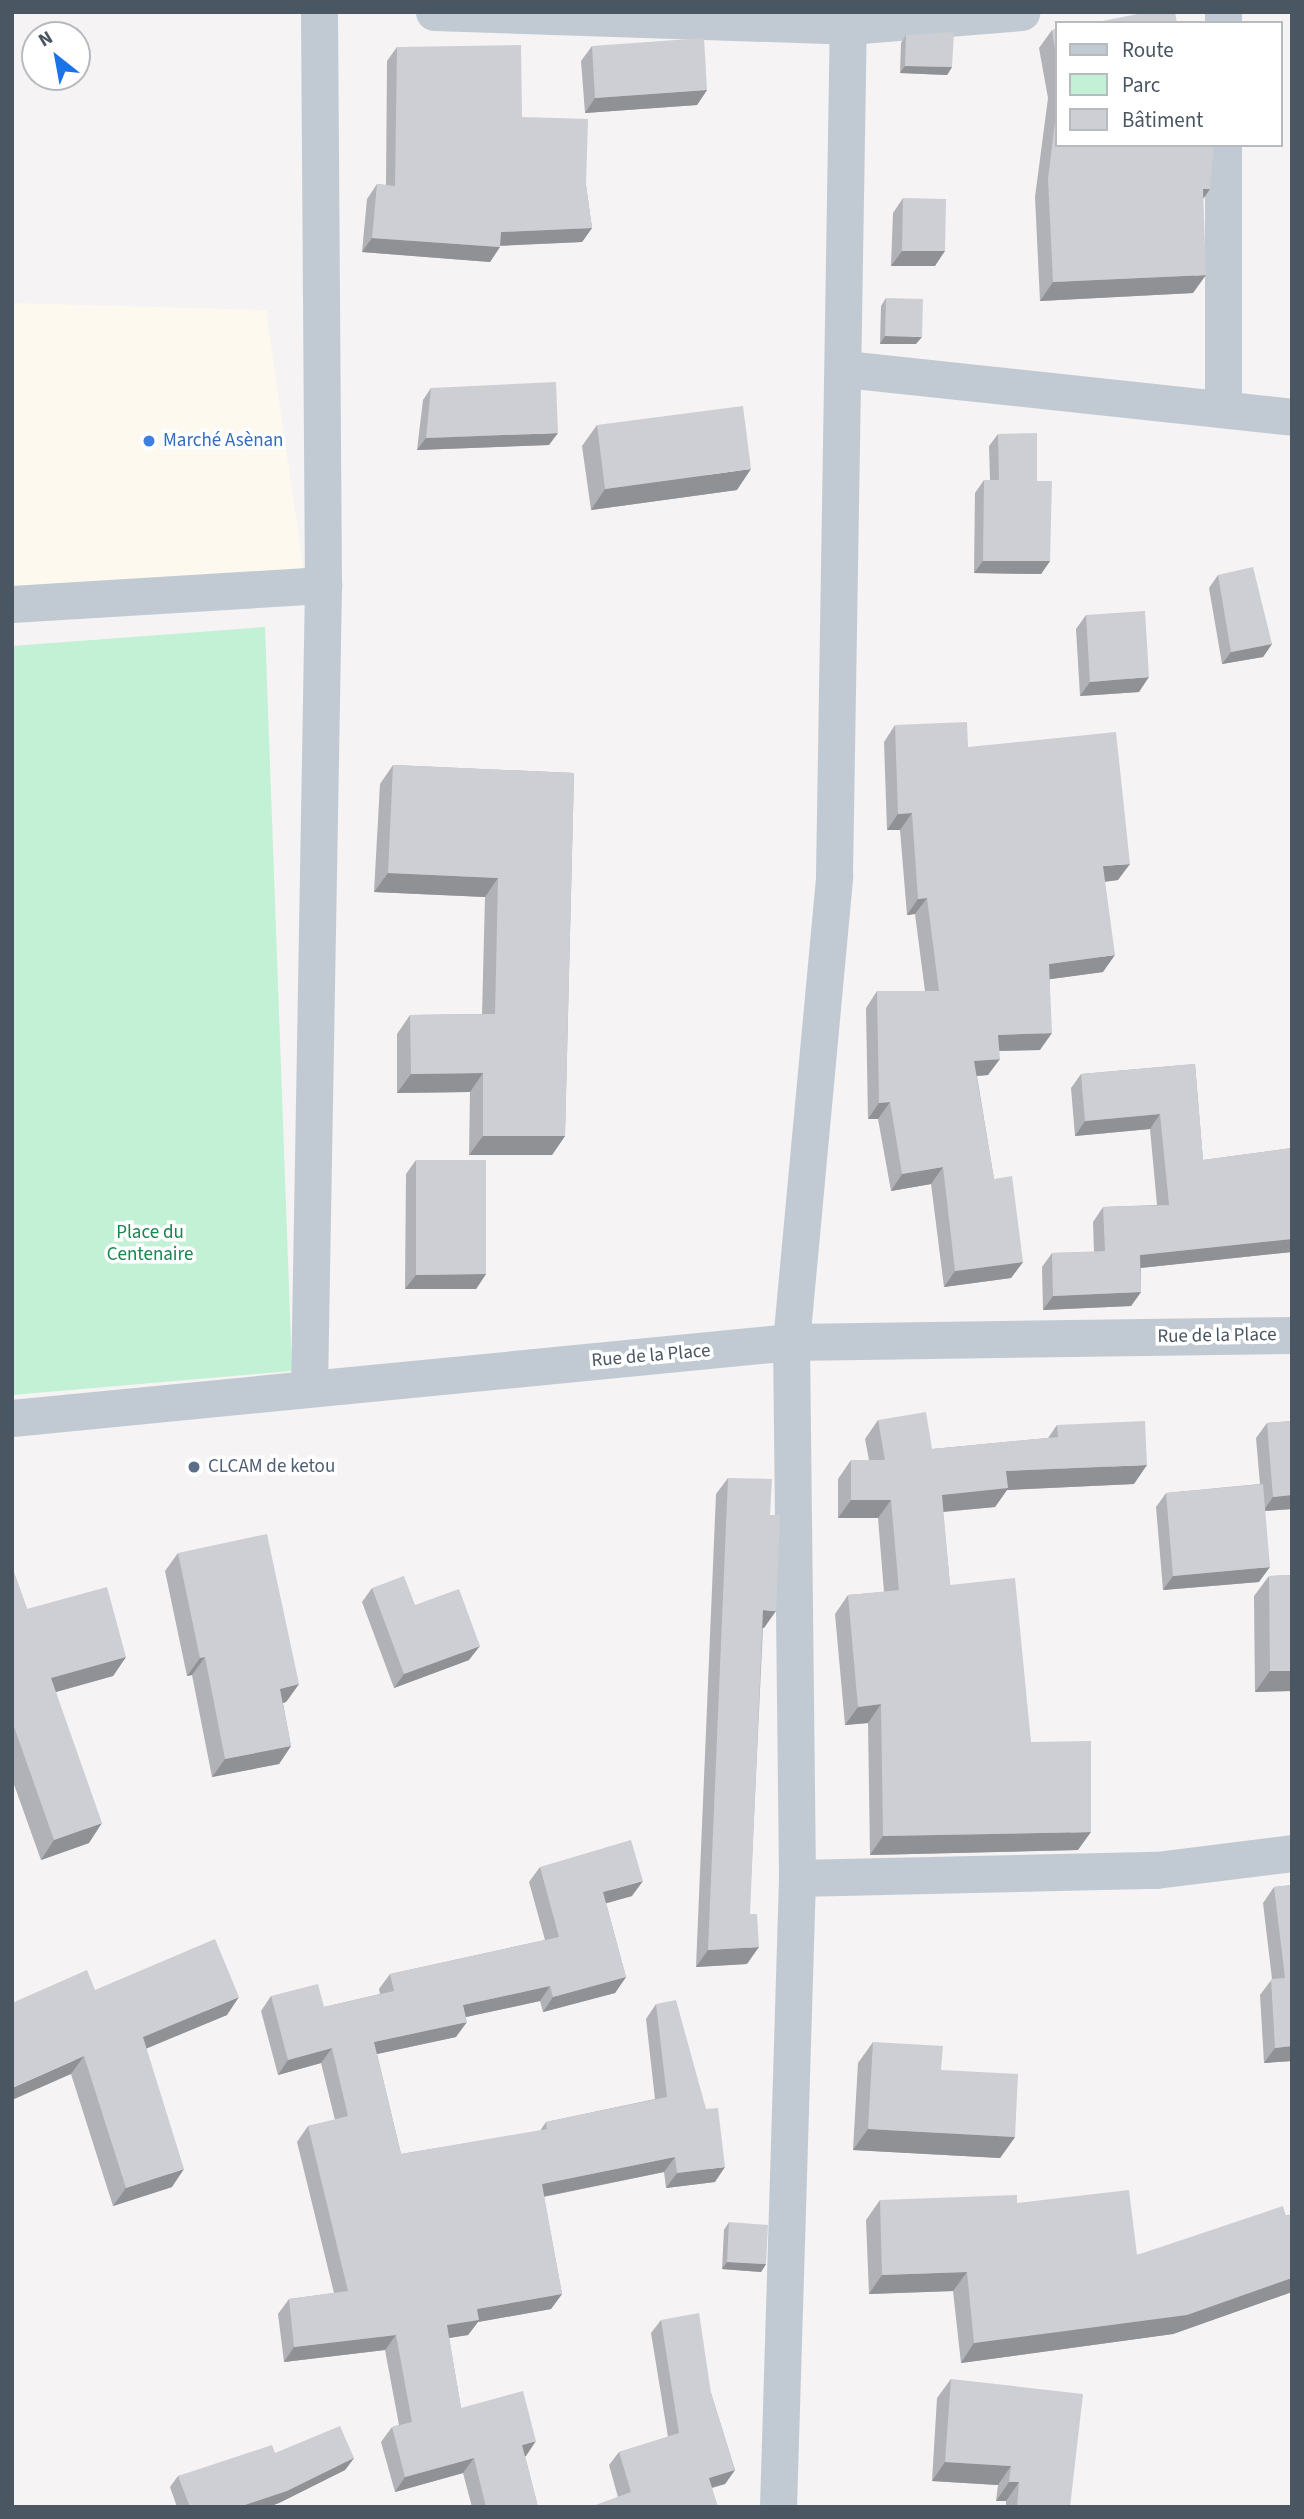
<!DOCTYPE html>
<html>
<head>
<meta charset="utf-8">
<style>
  body { margin:0 }
  #map { position:relative; width:1304px; height:2519px; overflow:hidden; background:#f5f3f3; font-family:"Source Sans 3",sans-serif }
  div>[style] { position:absolute }
  [style*='--x'] { left:calc(var(--x)*1px); top:calc(var(--y)*1px); width:calc(var(--w)*1px); rotate:calc(var(--a)*1deg) }
  .commercial>* { inset:0; background:#fdf9ef }
  .green>* { inset:0; background:#c3f1d5 }
  .minor>* { height:37px; margin:-18.5px; padding:0 18.5px; transform-origin:18.5px; border-radius:18.5px; background:#c1cad2 }
  .wall>* { inset:0; background:#b0b2b7 }
  .shaded-wall>* { inset:0; background:#909195 }
  .building>* { inset:0; background:#cdcfd5 }
  .dots>* { width:19px; height:19px; translate:-50% -50%; box-sizing:border-box; border:4px solid #fff; border-radius:50% }
  span { translate:-50% -50%; white-space:nowrap; text-align:center; line-height:1.15; -webkit-text-stroke:7px #fff; paint-order:stroke }
  .shop-label { font-size:19px; color:#366cbe }
  .left { translate:0 -50%; text-align:left }
  .park-label { font-size:19px; color:#17864f }
  .street-label { font-size:19px; color:#4a5661 }
  .service-label { font-size:19px; color:#4e5e75 }
  .frame { position:absolute; inset:0; border:14px solid #4a5661; pointer-events:none }
  .legend { position:absolute; left:1055px; top:21px; width:228px; height:126px; box-sizing:border-box; background:#fff; border:2px solid #b7bbc0; margin:0; padding:9px 12px; list-style:none; font-size:21px; color:#4a5661 }
  .legend li { display:flex; align-items:center; gap:14px; height:35px }
  .legend b { width:35px; border:2px solid #b7bbc0 }
  .north { position:absolute; left:21px; top:21px; width:70px; height:70px; box-sizing:border-box; background:#fff; border:2px solid #b7bbc0; border-radius:50%; rotate:329deg; font-size:19px; font-weight:700; line-height:28px; text-align:center; color:#4a5661 }
  .north::after { content:''; display:block; margin:auto; width:24px; height:32px; background:#1a73e8; clip-path:polygon(50% 0,100% 100%,50% 72%,0 100%) }
</style>
</head>
<body>
<div id="map">
  <div class="commercial">
    <i style="clip-path:polygon(12px 303px,266px 310px,304px 573px,12px 594px)"></i>
  </div>
  <div class="green">
    <i style="clip-path:polygon(265px 627px,292px 1371px,12px 1395px,12px 646px)"></i>
  </div>
  <div class="minor">
    <i style="--x:434;--y:12;--w:414;--a:1.9"></i>
    <i style="--x:848;--y:26;--w:174;--a:-4.6"></i>
    <i style="--x:1223;--y:12;--w:11;--a:90"></i>
    <i style="--x:1223;--y:145;--w:261;--a:90"></i>
    <i style="--x:845;--y:369;--w:450;--a:6.1"></i>
    <i style="--x:12;--y:604;--w:312;--a:-3.5"></i>
    <i style="--x:309;--y:1388;--w:803;--a:-89"></i>
    <i style="--x:323;--y:585;--w:573;--a:-90.4"></i>
    <i style="--x:12;--y:1418;--w:783;--a:-5.57"></i>
    <i style="--x:791;--y:1342;--w:501;--a:-0.8"></i>
    <i style="--x:797;--y:1878;--w:359;--a:-1.3"></i>
    <i style="--x:1156;--y:1870;--w:137;--a:-7.1"></i>
    <i style="--x:778;--y:2507;--w:629;--a:-88.27"></i>
    <i style="--x:797;--y:1878;--w:536;--a:-90.64"></i>
    <i style="--x:791;--y:1342;--w:469;--a:-84.7"></i>
    <i style="--x:834;--y:875;--w:863;--a:-89.07"></i>
  </div>
  <div class="wall">
    <i style="clip-path:polygon(1057px 29px,1057px 145px,1203px 200px,1193px 293px,1040px 301px,1035px 197px,1048px 98px,1039px 48px,1052px 30px)"></i>
    <i style="clip-path:polygon(906px 35px,952px 67px,947px 75px,900px 73px,901px 43px)"></i>
    <i style="clip-path:polygon(592px 46px,707px 90px,697px 105px,585px 113px,581px 61px)"></i>
    <i style="clip-path:polygon(397px 47px,522px 117px,586px 185px,592px 228px,582px 242px,500px 246px,490px 262px,362px 252px,367px 199px,377px 184px,386px 185px,387px 61px)"></i>
    <i style="clip-path:polygon(903px 198px,935px 266px,891px 266px,893px 213px)"></i>
    <i style="clip-path:polygon(886px 298px,916px 344px,880px 344px,881px 306px)"></i>
    <i style="clip-path:polygon(431px 388px,549px 445px,417px 450px,423px 400px)"></i>
    <i style="clip-path:polygon(597px 425px,737px 490px,591px 510px,582px 446px)"></i>
    <i style="clip-path:polygon(998px 434px,1037px 481px,1050px 561px,1041px 574px,974px 573px,975px 493px,984px 480px,990px 480px,989px 446px)"></i>
    <i style="clip-path:polygon(1218px 575px,1272px 644px,1263px 657px,1222px 664px,1209px 588px)"></i>
    <i style="clip-path:polygon(1086px 615px,1139px 692px,1080px 696px,1076px 629px)"></i>
    <i style="clip-path:polygon(895px 725px,968px 747px,1118px 880px,1105px 882px,1103px 972px,1050px 979px,1040px 1050px,999px 1051px,988px 1075px,977px 1076px,994px 1179px,1023px 1262px,1011px 1278px,944px 1287px,931px 1184px,891px 1191px,878px 1119px,868px 1119px,866px 1008px,877px 991px,925px 991px,915px 914px,907px 915px,900px 830px,887px 830px,884px 742px)"></i>
    <i style="clip-path:polygon(393px 765px,574px 773px,565px 1136px,552px 1155px,469px 1155px,470px 1092px,397px 1093px,397px 1034px,410px 1015px,482px 1014px,485px 897px,374px 892px,380px 784px)"></i>
    <i style="clip-path:polygon(1195px 1064px,1203px 1160px,1292px 1148px,1292px 1252px,1141px 1268px,1141px 1292px,1131px 1306px,1043px 1310px,1042px 1267px,1052px 1253px,1094px 1252px,1093px 1222px,1103px 1207px,1157px 1205px,1150px 1129px,1075px 1136px,1071px 1088px,1081px 1074px)"></i>
    <i style="clip-path:polygon(416px 1160px,486px 1274px,476px 1289px,405px 1289px,406px 1174px)"></i>
    <i style="clip-path:polygon(878px 1420px,932px 1449px,1048px 1438px,1057px 1425px,1134px 1484px,1007px 1490px,995px 1507px,943px 1512px,950px 1585px,1031px 1742px,1078px 1850px,870px 1855px,868px 1723px,845px 1725px,835px 1614px,848px 1595px,884px 1592px,878px 1518px,838px 1518px,838px 1479px,851px 1460px,869px 1460px,865px 1439px)"></i>
    <i style="clip-path:polygon(1292px 1421px,1292px 1509px,1265px 1511px,1259px 1582px,1163px 1590px,1156px 1507px,1166px 1493px,1260px 1484px,1256px 1438px,1267px 1423px)"></i>
    <i style="clip-path:polygon(728px 1478px,764px 1628px,763px 1628px,747px 1964px,696px 1967px,716px 1494px)"></i>
    <i style="clip-path:polygon(178px 1553px,299px 1684px,286px 1702px,283px 1703px,291px 1746px,279px 1764px,212px 1777px,192px 1675px,187px 1676px,165px 1571px)"></i>
    <i style="clip-path:polygon(12px 1567px,27px 1609px,126px 1657px,113px 1676px,56px 1692px,89px 1843px,41px 1860px,12px 1779px)"></i>
    <i style="clip-path:polygon(1292px 1575px,1292px 1691px,1255px 1692px,1254px 1596px,1269px 1576px)"></i>
    <i style="clip-path:polygon(372px 1588px,415px 1605px,469px 1660px,394px 1688px,362px 1602px)"></i>
    <i style="clip-path:polygon(540px 1867px,632px 1896px,606px 1903px,626px 1977px,615px 1993px,543px 2012px,540px 2001px,466px 2017px,456px 2037px,377px 2054px,401px 2154px,540px 2131px,546px 2122px,655px 2099px,646px 2019px,656px 2004px,715px 2182px,666px 2188px,664px 2172px,544px 2197px,562px 2294px,551px 2309px,478px 2322px,468px 2335px,449px 2338px,461px 2408px,526px 2456px,525px 2456px,538px 2507px,472px 2507px,463px 2473px,395px 2492px,381px 2442px,392px 2427px,399px 2425px,385px 2350px,284px 2362px,278px 2314px,289px 2299px,334px 2293px,297px 2142px,308px 2126px,335px 2120px,321px 2063px,278px 2075px,261px 2011px,271px 1996px,324px 2007px,380px 1994px,379px 1989px,390px 1974px,545px 1940px,529px 1882px)"></i>
    <i style="clip-path:polygon(1292px 1885px,1292px 2061px,1264px 2063px,1260px 1995px,1272px 1979px,1263px 1903px,1274px 1887px)"></i>
    <i style="clip-path:polygon(95px 1990px,227px 2015px,146px 2048px,172px 2187px,113px 2206px,71px 2074px)"></i>
    <i style="clip-path:polygon(873px 2042px,1015px 2137px,1000px 2158px,853px 2150px,858px 2063px)"></i>
    <i style="clip-path:polygon(880px 2200px,1017px 2203px,1137px 2255px,1292px 2214px,1292px 2292px,1173px 2334px,961px 2363px,953px 2291px,869px 2294px,866px 2220px)"></i>
    <i style="clip-path:polygon(729px 2222px,766px 2264px,761px 2272px,722px 2269px,724px 2230px)"></i>
    <i style="clip-path:polygon(661px 2320px,711px 2393px,735px 2470px,725px 2484px,712px 2488px,618px 2497px,609px 2465px,619px 2452px,668px 2437px,651px 2333px)"></i>
    <i style="clip-path:polygon(951px 2379px,1070px 2507px,1006px 2507px,1006px 2501px,996px 2501px,998px 2485px,932px 2481px,937px 2398px)"></i>
    <i style="clip-path:polygon(275px 2453px,354px 2458px,345px 2470px,279px 2503px,268px 2507px,177px 2507px,170px 2487px,178px 2476px)"></i>
  </div>
  <div class="shaded-wall">
    <i style="clip-path:polygon(905px 66px,952px 67px,947px 75px,900px 73px)"></i>
    <i style="clip-path:polygon(707px 90px,697px 105px,585px 113px,595px 98px)"></i>
    <i style="clip-path:polygon(1203px 189px,1210px 189px,1197px 208px)"></i>
    <i style="clip-path:polygon(592px 228px,582px 242px,491px 246px,501px 232px)"></i>
    <i style="clip-path:polygon(372px 238px,500px 247px,490px 262px,362px 252px)"></i>
    <i style="clip-path:polygon(902px 251px,945px 251px,935px 266px,891px 266px)"></i>
    <i style="clip-path:polygon(1206px 275px,1193px 293px,1040px 301px,1053px 282px)"></i>
    <i style="clip-path:polygon(885px 336px,922px 337px,916px 344px,880px 344px)"></i>
    <i style="clip-path:polygon(558px 433px,549px 445px,417px 450px,426px 438px)"></i>
    <i style="clip-path:polygon(751px 469px,737px 490px,591px 510px,605px 489px)"></i>
    <i style="clip-path:polygon(983px 561px,1050px 561px,1041px 574px,974px 573px)"></i>
    <i style="clip-path:polygon(1272px 644px,1263px 657px,1222px 664px,1231px 652px)"></i>
    <i style="clip-path:polygon(1149px 677px,1139px 692px,1080px 696px,1090px 682px)"></i>
    <i style="clip-path:polygon(912px 813px,900px 830px,887px 830px,898px 814px)"></i>
    <i style="clip-path:polygon(1130px 864px,1118px 880px,1092px 883px,1103px 866px)"></i>
    <i style="clip-path:polygon(388px 873px,498px 878px,485px 897px,374px 892px)"></i>
    <i style="clip-path:polygon(927px 898px,915px 914px,907px 915px,918px 899px)"></i>
    <i style="clip-path:polygon(1115px 955px,1103px 972px,1037px 981px,1049px 964px)"></i>
    <i style="clip-path:polygon(1052px 1033px,1040px 1050px,987px 1051px,998px 1035px)"></i>
    <i style="clip-path:polygon(1000px 1059px,988px 1075px,963px 1077px,974px 1061px)"></i>
    <i style="clip-path:polygon(483px 1073px,470px 1092px,397px 1093px,411px 1074px)"></i>
    <i style="clip-path:polygon(890px 1102px,878px 1119px,868px 1119px,879px 1103px)"></i>
    <i style="clip-path:polygon(1160px 1114px,1150px 1129px,1075px 1136px,1085px 1121px)"></i>
    <i style="clip-path:polygon(483px 1136px,565px 1136px,552px 1155px,469px 1155px)"></i>
    <i style="clip-path:polygon(943px 1167px,931px 1184px,891px 1191px,902px 1174px)"></i>
    <i style="clip-path:polygon(1292px 1239px,1292px 1252px,1130px 1269px,1140px 1255px)"></i>
    <i style="clip-path:polygon(1023px 1262px,1011px 1278px,944px 1287px,955px 1271px)"></i>
    <i style="clip-path:polygon(486px 1274px,476px 1289px,405px 1289px,416px 1275px)"></i>
    <i style="clip-path:polygon(1141px 1292px,1131px 1306px,1043px 1310px,1053px 1296px)"></i>
    <i style="clip-path:polygon(1147px 1465px,1134px 1484px,1007px 1490px,995px 1507px,929px 1513px,942px 1495px,1006px 1471px)"></i>
    <i style="clip-path:polygon(1292px 1495px,1292px 1509px,1263px 1511px,1273px 1497px)"></i>
    <i style="clip-path:polygon(851px 1500px,891px 1500px,878px 1518px,838px 1518px)"></i>
    <i style="clip-path:polygon(1270px 1567px,1259px 1582px,1163px 1590px,1173px 1576px)"></i>
    <i style="clip-path:polygon(763px 1610px,776px 1611px,764px 1628px,751px 1627px)"></i>
    <i style="clip-path:polygon(480px 1646px,469px 1660px,394px 1688px,404px 1674px)"></i>
    <i style="clip-path:polygon(126px 1657px,113px 1676px,38px 1697px,51px 1678px)"></i>
    <i style="clip-path:polygon(205px 1657px,192px 1675px,187px 1676px,200px 1658px)"></i>
    <i style="clip-path:polygon(1270px 1671px,1292px 1671px,1292px 1691px,1255px 1692px)"></i>
    <i style="clip-path:polygon(299px 1684px,286px 1702px,267px 1707px,280px 1689px)"></i>
    <i style="clip-path:polygon(881px 1704px,868px 1723px,845px 1725px,858px 1707px)"></i>
    <i style="clip-path:polygon(291px 1746px,279px 1764px,212px 1777px,225px 1759px)"></i>
    <i style="clip-path:polygon(102px 1823px,89px 1843px,41px 1860px,54px 1840px)"></i>
    <i style="clip-path:polygon(1091px 1832px,1078px 1850px,870px 1855px,883px 1836px)"></i>
    <i style="clip-path:polygon(643px 1881px,632px 1896px,593px 1907px,603px 1892px)"></i>
    <i style="clip-path:polygon(759px 1947px,747px 1964px,696px 1967px,708px 1950px)"></i>
    <i style="clip-path:polygon(626px 1977px,615px 1993px,543px 2012px,553px 1997px)"></i>
    <i style="clip-path:polygon(550px 1986px,540px 2001px,452px 2020px,463px 2005px)"></i>
    <i style="clip-path:polygon(239px 1997px,227px 2015px,131px 2055px,143px 2037px)"></i>
    <i style="clip-path:polygon(467px 2022px,456px 2037px,363px 2057px,374px 2042px)"></i>
    <i style="clip-path:polygon(1292px 2046px,1292px 2061px,1264px 2063px,1275px 2048px)"></i>
    <i style="clip-path:polygon(332px 2048px,321px 2063px,278px 2075px,288px 2060px)"></i>
    <i style="clip-path:polygon(84px 2056px,71px 2074px,12px 2100px,12px 2088px)"></i>
    <i style="clip-path:polygon(868px 2129px,1015px 2137px,1000px 2158px,853px 2150px)"></i>
    <i style="clip-path:polygon(675px 2157px,664px 2172px,531px 2199px,542px 2184px)"></i>
    <i style="clip-path:polygon(725px 2167px,715px 2182px,666px 2188px,677px 2173px)"></i>
    <i style="clip-path:polygon(184px 2169px,172px 2187px,113px 2206px,126px 2188px)"></i>
    <i style="clip-path:polygon(727px 2262px,766px 2264px,761px 2272px,722px 2269px)"></i>
    <i style="clip-path:polygon(967px 2272px,953px 2291px,869px 2294px,882px 2275px)"></i>
    <i style="clip-path:polygon(1292px 2278px,1292px 2292px,1173px 2334px,961px 2363px,974px 2343px)"></i>
    <i style="clip-path:polygon(562px 2294px,551px 2309px,478px 2322px,468px 2335px,436px 2340px,447px 2325px,477px 2309px)"></i>
    <i style="clip-path:polygon(396px 2335px,385px 2350px,284px 2362px,294px 2347px)"></i>
    <i style="clip-path:polygon(536px 2441px,526px 2456px,511px 2460px,522px 2445px)"></i>
    <i style="clip-path:polygon(354px 2458px,345px 2470px,279px 2503px,268px 2507px,239px 2507px)"></i>
    <i style="clip-path:polygon(474px 2458px,463px 2473px,395px 2492px,405px 2477px)"></i>
    <i style="clip-path:polygon(945px 2462px,1011px 2466px,998px 2485px,932px 2481px)"></i>
    <i style="clip-path:polygon(735px 2470px,725px 2484px,699px 2491px,709px 2478px)"></i>
    <i style="clip-path:polygon(1009px 2482px,1019px 2482px,1006px 2501px,996px 2501px)"></i>
  </div>
  <div class="building">
    <i style="clip-path:polygon(1148px 12px,1175px 12px,1177px 23px,1092px 23px)"></i>
    <i style="clip-path:polygon(1057px 29px,1057px 62px,1052px 30px)"></i>
    <i style="clip-path:polygon(954px 32px,952px 67px,905px 66px,906px 35px)"></i>
    <i style="clip-path:polygon(704px 38px,707px 90px,595px 98px,592px 46px)"></i>
    <i style="clip-path:polygon(521px 45px,522px 117px,588px 119px,586px 185px,592px 228px,501px 232px,500px 247px,372px 238px,377px 184px,395px 186px,397px 47px)"></i>
    <i style="clip-path:polygon(1057px 105px,1057px 145px,1214px 145px,1210px 189px,1203px 189px,1206px 275px,1053px 282px,1048px 179px)"></i>
    <i style="clip-path:polygon(903px 198px,946px 199px,945px 251px,902px 251px)"></i>
    <i style="clip-path:polygon(886px 298px,923px 299px,922px 337px,885px 336px)"></i>
    <i style="clip-path:polygon(556px 382px,558px 433px,426px 438px,431px 388px)"></i>
    <i style="clip-path:polygon(743px 406px,751px 469px,605px 489px,597px 425px)"></i>
    <i style="clip-path:polygon(1037px 433px,1037px 481px,1052px 481px,1050px 561px,983px 561px,984px 480px,999px 480px,998px 434px)"></i>
    <i style="clip-path:polygon(1253px 567px,1272px 644px,1231px 652px,1218px 575px)"></i>
    <i style="clip-path:polygon(1145px 611px,1149px 677px,1090px 682px,1086px 615px)"></i>
    <i style="clip-path:polygon(967px 722px,968px 747px,1116px 732px,1130px 864px,1103px 866px,1115px 955px,1049px 964px,1052px 1033px,998px 1035px,1000px 1059px,974px 1061px,994px 1179px,1012px 1176px,1023px 1262px,955px 1271px,943px 1167px,902px 1174px,890px 1102px,879px 1103px,877px 991px,939px 991px,927px 898px,918px 899px,912px 813px,898px 814px,895px 725px)"></i>
    <i style="clip-path:polygon(393px 765px,574px 773px,565px 1136px,483px 1136px,483px 1073px,411px 1074px,410px 1015px,495px 1014px,498px 878px,388px 873px)"></i>
    <i style="clip-path:polygon(1195px 1064px,1203px 1160px,1292px 1148px,1292px 1239px,1140px 1255px,1141px 1292px,1053px 1296px,1052px 1253px,1105px 1251px,1103px 1207px,1169px 1205px,1160px 1114px,1085px 1121px,1081px 1074px)"></i>
    <i style="clip-path:polygon(416px 1160px,486px 1160px,486px 1274px,416px 1275px)"></i>
    <i style="clip-path:polygon(926px 1412px,932px 1449px,1058px 1437px,1057px 1425px,1145px 1421px,1147px 1465px,1006px 1471px,1008px 1488px,942px 1495px,950px 1585px,1015px 1578px,1031px 1742px,1091px 1741px,1091px 1832px,883px 1836px,881px 1704px,858px 1707px,848px 1595px,899px 1590px,891px 1500px,851px 1500px,851px 1460px,885px 1460px,878px 1420px)"></i>
    <i style="clip-path:polygon(1292px 1421px,1292px 1495px,1273px 1497px,1267px 1423px)"></i>
    <i style="clip-path:polygon(728px 1478px,772px 1479px,770px 1515px,780px 1515px,776px 1611px,763px 1610px,750px 1914px,757px 1914px,759px 1947px,708px 1950px)"></i>
    <i style="clip-path:polygon(1263px 1484px,1270px 1567px,1173px 1576px,1166px 1493px)"></i>
    <i style="clip-path:polygon(267px 1534px,299px 1684px,280px 1689px,291px 1746px,225px 1759px,205px 1657px,200px 1658px,178px 1553px)"></i>
    <i style="clip-path:polygon(12px 1567px,27px 1609px,107px 1587px,126px 1657px,51px 1678px,102px 1823px,54px 1840px,12px 1721px)"></i>
    <i style="clip-path:polygon(1292px 1575px,1292px 1671px,1270px 1671px,1269px 1576px)"></i>
    <i style="clip-path:polygon(404px 1576px,415px 1605px,459px 1589px,480px 1646px,404px 1674px,372px 1588px)"></i>
    <i style="clip-path:polygon(631px 1840px,643px 1881px,603px 1892px,626px 1977px,553px 1997px,550px 1986px,463px 2005px,467px 2022px,374px 2042px,401px 2154px,547px 2129px,546px 2122px,667px 2097px,656px 2004px,676px 2000px,706px 2109px,718px 2108px,725px 2167px,677px 2173px,675px 2157px,542px 2184px,562px 2294px,477px 2309px,479px 2320px,447px 2325px,461px 2408px,523px 2391px,536px 2441px,522px 2445px,538px 2507px,486px 2507px,474px 2458px,405px 2477px,392px 2427px,412px 2422px,396px 2335px,294px 2347px,289px 2299px,348px 2291px,308px 2126px,348px 2116px,332px 2048px,288px 2060px,271px 1996px,318px 1984px,324px 2007px,394px 1991px,390px 1974px,559px 1937px,540px 1867px)"></i>
    <i style="clip-path:polygon(1292px 1885px,1292px 2046px,1275px 2048px,1271px 1979px,1285px 1978px,1274px 1887px)"></i>
    <i style="clip-path:polygon(215px 1939px,239px 1997px,143px 2037px,184px 2169px,126px 2188px,84px 2056px,12px 2088px,12px 2003px,87px 1970px,95px 1990px)"></i>
    <i style="clip-path:polygon(873px 2042px,943px 2046px,941px 2070px,1018px 2074px,1015px 2137px,868px 2129px)"></i>
    <i style="clip-path:polygon(1129px 2190px,1137px 2255px,1283px 2206px,1286px 2216px,1292px 2214px,1292px 2278px,1187px 2315px,974px 2343px,967px 2272px,882px 2275px,880px 2200px,1017px 2195px,1017px 2203px)"></i>
    <i style="clip-path:polygon(729px 2222px,768px 2225px,766px 2264px,727px 2262px)"></i>
    <i style="clip-path:polygon(699px 2313px,711px 2393px,735px 2470px,709px 2478px,718px 2507px,590px 2507px,631px 2492px,619px 2452px,679px 2433px,661px 2320px)"></i>
    <i style="clip-path:polygon(951px 2379px,1083px 2394px,1070px 2507px,1017px 2507px,1019px 2482px,1009px 2482px,1011px 2466px,945px 2462px)"></i>
    <i style="clip-path:polygon(340px 2426px,354px 2458px,287px 2491px,239px 2507px,190px 2507px,178px 2476px,272px 2445px,275px 2453px)"></i>
  </div>
  <div class="dots">
    <i style="left:149px;top:441px;background:#3f7fe0"></i>
    <i style="left:194px;top:1467px;background:#5c6f8a"></i>
  </div>
  <div class="shop-label">
    <span class="left" style="left:163px;top:441px">Marché Asènan</span>
  </div>
  <div class="park-label">
    <span style="left:150px;top:1244px">Place du<br>Centenaire</span>
  </div>
  <div class="street-label">
    <span style="left:1217px;top:1336px;rotate:-1deg">Rue de la Place</span>
    <span style="left:651px;top:1356px;rotate:-5deg">Rue de la Place</span>
  </div>
  <div class="service-label">
    <span class="left" style="left:208px;top:1467px">CLCAM de ketou</span>
  </div>
  <div class="frame"></div>
  <ul class="legend">
  <li><b style="height:9px;background:#c1cad2"></b>Route</li>
  <li><b style="height:19px;background:#c3f1d5"></b>Parc</li>
  <li><b style="height:19px;background:#cdcfd5"></b>Bâtiment</li>
  </ul>
  <div class="north">N</div>
</div>
</body>
</html>
